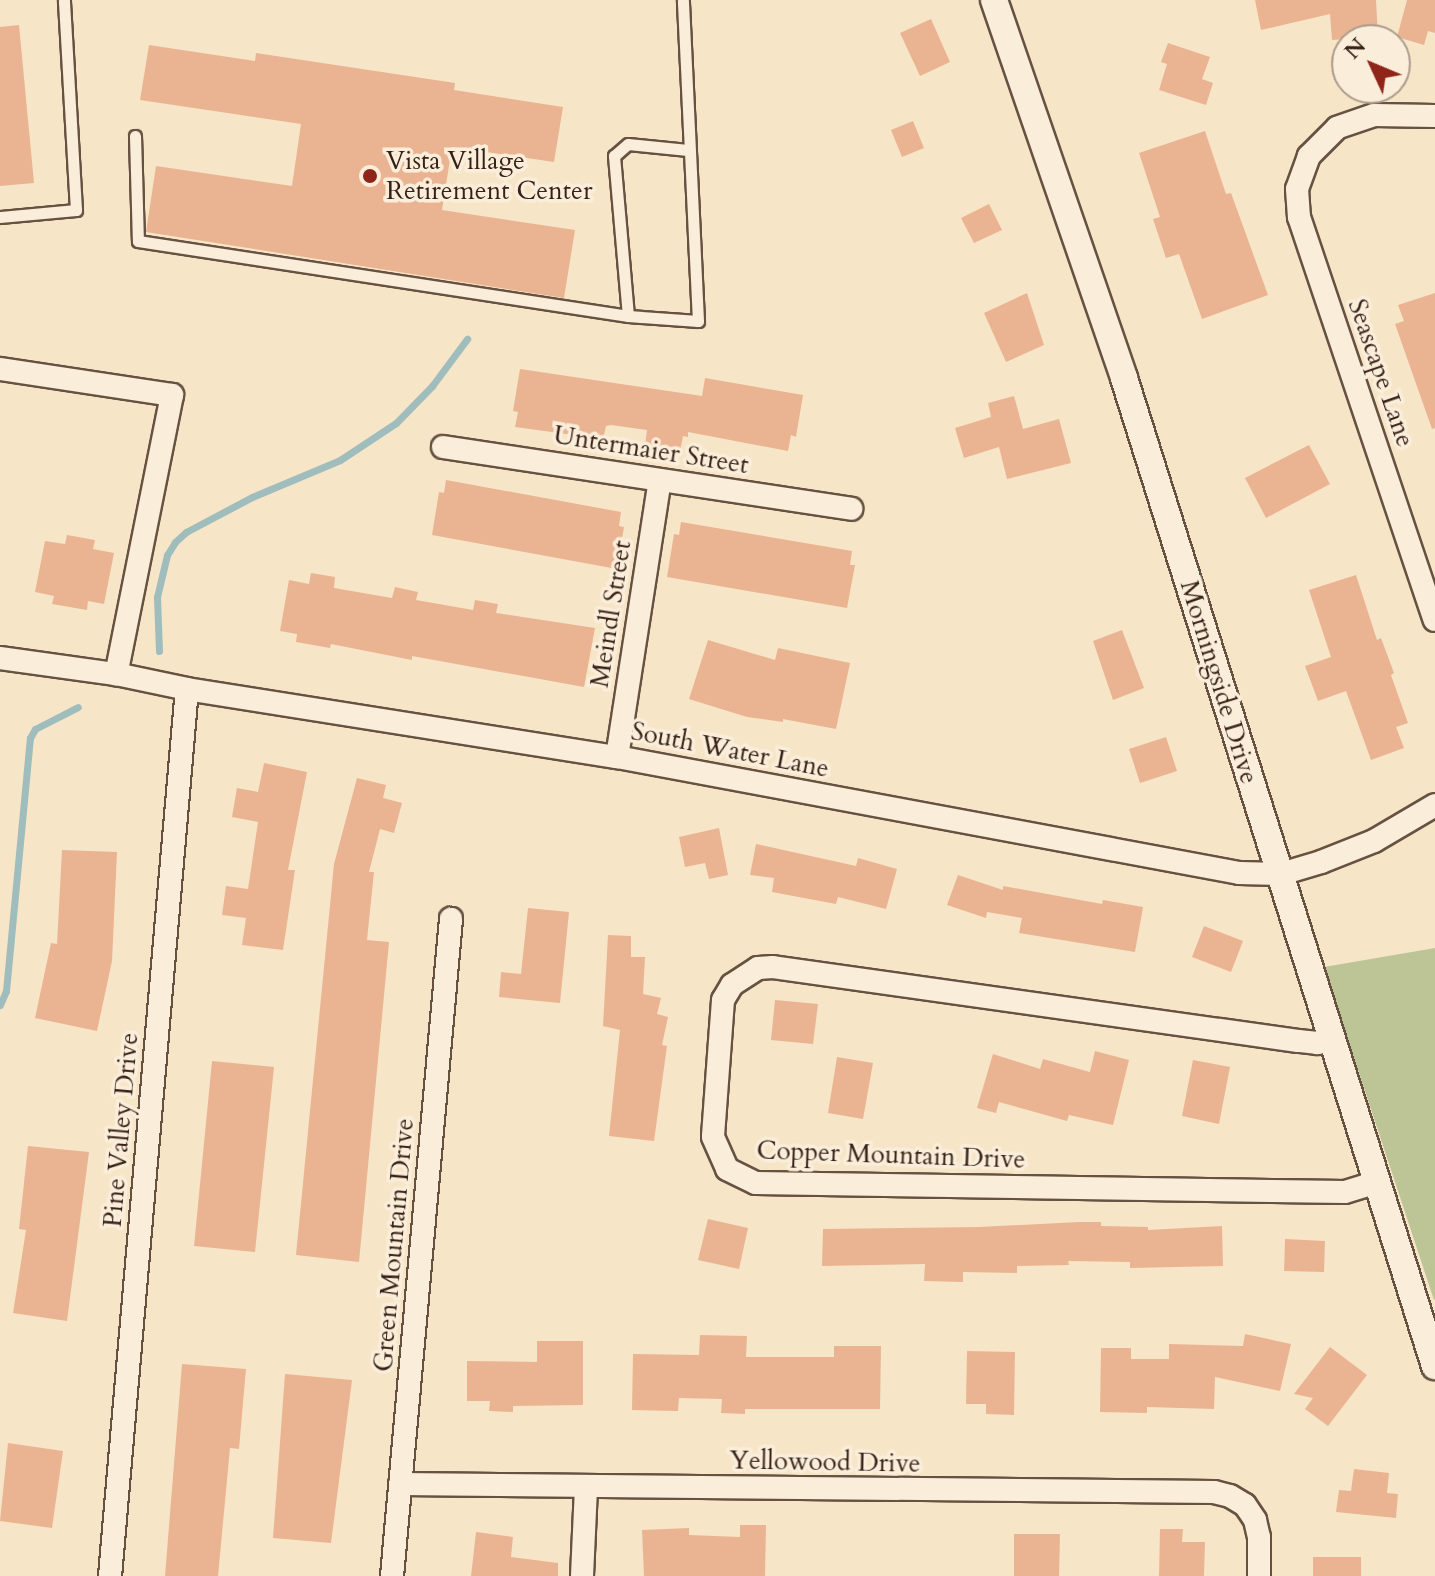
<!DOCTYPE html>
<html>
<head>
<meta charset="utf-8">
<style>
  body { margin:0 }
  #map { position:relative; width:1435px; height:1576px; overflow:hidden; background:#f7e5c7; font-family:Cardo,serif }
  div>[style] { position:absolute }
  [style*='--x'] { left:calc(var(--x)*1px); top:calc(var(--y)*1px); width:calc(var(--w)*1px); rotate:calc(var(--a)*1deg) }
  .green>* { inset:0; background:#bdc596 }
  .stream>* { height:7px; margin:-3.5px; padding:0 3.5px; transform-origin:3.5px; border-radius:3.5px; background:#9fbdbc }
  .building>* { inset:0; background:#eab492 }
  .roads { filter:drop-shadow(2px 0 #675242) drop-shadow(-2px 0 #675242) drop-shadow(0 2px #675242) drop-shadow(0 -2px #675242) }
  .service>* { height:11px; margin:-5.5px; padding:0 5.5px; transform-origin:5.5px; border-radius:5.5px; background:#faeedb }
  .minor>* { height:22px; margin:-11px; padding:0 11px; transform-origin:11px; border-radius:11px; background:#faeedb }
  .tertiary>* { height:26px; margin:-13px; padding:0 13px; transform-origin:13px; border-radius:13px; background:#faeedb }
  .dots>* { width:22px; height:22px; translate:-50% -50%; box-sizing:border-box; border:4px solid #faeedb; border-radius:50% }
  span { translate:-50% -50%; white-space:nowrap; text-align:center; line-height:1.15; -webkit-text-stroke:7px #faeedb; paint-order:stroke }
  .poi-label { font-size:26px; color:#372116 }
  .left { translate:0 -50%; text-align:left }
  .street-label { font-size:26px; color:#372116 }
  .north { position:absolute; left:1331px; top:24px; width:80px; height:80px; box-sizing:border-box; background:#faeedb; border:2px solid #ac9c8c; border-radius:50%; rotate:314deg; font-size:22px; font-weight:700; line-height:32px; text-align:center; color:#372116 }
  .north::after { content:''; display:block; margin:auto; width:28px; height:36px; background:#8f2418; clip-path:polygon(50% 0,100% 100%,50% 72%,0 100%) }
</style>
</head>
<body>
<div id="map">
  <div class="green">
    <i style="clip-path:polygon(1435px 948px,1435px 1299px,1434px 1300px,1324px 967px)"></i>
  </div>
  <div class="stream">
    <i style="--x:159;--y:651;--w:54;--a:-92.1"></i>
    <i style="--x:157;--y:597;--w:43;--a:-76.6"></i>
    <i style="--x:167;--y:555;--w:15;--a:-58"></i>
    <i style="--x:175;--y:542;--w:15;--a:-42"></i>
    <i style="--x:186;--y:532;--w:75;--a:-27.9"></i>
    <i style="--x:252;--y:497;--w:95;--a:-22.8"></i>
    <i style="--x:340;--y:460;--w:67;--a:-33.5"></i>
    <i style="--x:396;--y:423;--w:52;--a:-45.8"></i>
    <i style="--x:432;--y:386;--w:59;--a:-53.3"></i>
    <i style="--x:0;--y:1005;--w:15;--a:-67"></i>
    <i style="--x:6;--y:991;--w:254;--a:-84.6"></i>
    <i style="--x:30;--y:738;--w:10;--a:-61"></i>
    <i style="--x:35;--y:729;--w:48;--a:-27.1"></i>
  </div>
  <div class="building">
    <i style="clip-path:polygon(1255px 0,1376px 0,1378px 37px,1332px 40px,1330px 14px,1261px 30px)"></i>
    <i style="clip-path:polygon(1407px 0,1435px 0,1435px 33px,1428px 31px,1424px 45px,1397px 37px)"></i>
    <i style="clip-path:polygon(931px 19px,950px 62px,920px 76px,900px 33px)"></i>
    <i style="clip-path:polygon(19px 25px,34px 183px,0 186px,0 27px)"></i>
    <i style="clip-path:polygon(1168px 43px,1210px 57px,1202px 79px,1213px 83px,1206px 105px,1159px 90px,1167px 64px,1161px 62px)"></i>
    <i style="clip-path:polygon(149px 45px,255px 61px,256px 53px,455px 83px,454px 90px,563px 107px,554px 162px,452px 147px,442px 210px,575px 230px,564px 298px,146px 232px,156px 166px,292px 186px,301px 124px,140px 100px)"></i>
    <i style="clip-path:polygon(913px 121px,924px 148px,902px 157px,891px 130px)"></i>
    <i style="clip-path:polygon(1205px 131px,1226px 194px,1231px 193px,1268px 295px,1202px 319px,1179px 254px,1166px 258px,1153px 219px,1160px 217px,1139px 153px)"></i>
    <i style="clip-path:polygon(989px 204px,1002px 230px,974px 243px,961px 218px)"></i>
    <i style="clip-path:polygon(1027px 293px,1044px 345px,1006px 362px,984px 313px)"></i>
    <i style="clip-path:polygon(1435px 293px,1435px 428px,1432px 429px,1395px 324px,1404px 321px,1398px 305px)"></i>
    <i style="clip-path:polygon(520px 369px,702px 396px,705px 378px,803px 395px,796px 437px,791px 435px,788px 451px,688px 432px,688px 437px,683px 436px,680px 452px,645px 446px,647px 430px,611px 425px,606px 426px,603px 439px,515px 427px,518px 412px,513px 411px)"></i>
    <i style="clip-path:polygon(1014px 396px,1023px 429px,1059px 419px,1071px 463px,1007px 479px,999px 447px,964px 458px,955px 428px,991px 417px,988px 403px)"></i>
    <i style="clip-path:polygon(1309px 445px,1330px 484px,1266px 518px,1245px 478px)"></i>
    <i style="clip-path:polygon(446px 480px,621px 512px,619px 526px,624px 527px,617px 569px,432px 535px,439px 492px,444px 493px)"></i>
    <i style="clip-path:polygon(681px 522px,852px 551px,850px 565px,855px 565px,847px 608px,667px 577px,674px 534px,679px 535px)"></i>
    <i style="clip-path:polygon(67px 535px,95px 540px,93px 549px,114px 553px,104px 604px,88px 601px,87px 610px,52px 604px,54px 596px,35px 592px,45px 541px,65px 544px)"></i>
    <i style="clip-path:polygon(311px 573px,335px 577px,334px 588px,392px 598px,395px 587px,418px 592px,416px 600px,473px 610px,475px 600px,498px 604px,496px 613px,595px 628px,584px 687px,412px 656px,412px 660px,331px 644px,330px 648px,296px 642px,297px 634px,280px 631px,289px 580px,309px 584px)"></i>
    <i style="clip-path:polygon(1356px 575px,1377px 640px,1381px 638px,1394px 673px,1391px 675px,1408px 723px,1396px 727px,1404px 748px,1371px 760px,1346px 691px,1318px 701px,1305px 666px,1331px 657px,1309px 590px)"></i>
    <i style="clip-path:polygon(1122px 630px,1144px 688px,1113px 700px,1093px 641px)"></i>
    <i style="clip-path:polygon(708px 640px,775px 660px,778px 648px,850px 663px,836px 729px,783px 719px,783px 722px,747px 717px,689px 699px)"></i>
    <i style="clip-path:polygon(1166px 737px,1177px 771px,1140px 783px,1129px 749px)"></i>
    <i style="clip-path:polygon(264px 763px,307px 772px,288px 870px,295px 870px,283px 950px,242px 945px,246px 918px,222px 915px,226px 886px,248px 889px,258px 822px,232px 817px,237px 788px,258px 792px)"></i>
    <i style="clip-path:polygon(357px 778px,386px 785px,383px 798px,402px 803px,394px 833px,380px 829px,369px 872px,374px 872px,367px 940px,389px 942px,359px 1262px,296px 1255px,334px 864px)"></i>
    <i style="clip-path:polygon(719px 828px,728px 875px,709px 879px,705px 863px,685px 867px,679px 837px)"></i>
    <i style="clip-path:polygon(756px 844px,856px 866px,858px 858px,897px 869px,886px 909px,838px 897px,836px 904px,772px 892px,774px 878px,750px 875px)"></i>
    <i style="clip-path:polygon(62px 850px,117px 852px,112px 961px,97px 1031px,35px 1018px,51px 943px,57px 944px)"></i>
    <i style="clip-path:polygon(958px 875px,1003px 890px,1003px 886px,1102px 904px,1103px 900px,1143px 907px,1135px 952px,1019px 933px,1022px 918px,987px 912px,986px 918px,947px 905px)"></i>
    <i style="clip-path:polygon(528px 908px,569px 912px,560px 1003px,499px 997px,501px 972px,521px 974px)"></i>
    <i style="clip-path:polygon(1204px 926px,1243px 941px,1231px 972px,1192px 957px)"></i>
    <i style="clip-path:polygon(608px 935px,631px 936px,631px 957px,645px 957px,643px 994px,661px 998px,657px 1014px,668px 1017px,662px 1045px,667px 1046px,654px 1141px,609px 1136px,620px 1030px,603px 1026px)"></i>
    <i style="clip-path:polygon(775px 1000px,818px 1004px,813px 1044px,771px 1040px)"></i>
    <i style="clip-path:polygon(1095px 1051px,1129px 1060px,1113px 1125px,1069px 1115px,1067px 1121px,999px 1102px,996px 1113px,977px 1108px,993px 1054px,1040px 1069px,1043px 1059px,1090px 1072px)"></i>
    <i style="clip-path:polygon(837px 1057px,873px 1063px,863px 1119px,828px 1113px)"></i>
    <i style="clip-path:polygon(1193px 1060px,1230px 1067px,1219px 1124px,1182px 1116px)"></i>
    <i style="clip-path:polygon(212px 1061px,274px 1067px,255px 1252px,194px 1246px)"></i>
    <i style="clip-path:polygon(28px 1146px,89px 1152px,67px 1321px,13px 1313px,26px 1230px,19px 1229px)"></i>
    <i style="clip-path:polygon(708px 1219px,748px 1228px,739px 1269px,698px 1260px)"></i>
    <i style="clip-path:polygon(1079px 1222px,1101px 1222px,1101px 1226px,1148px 1227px,1148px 1230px,1222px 1226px,1223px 1266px,1130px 1268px,1130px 1262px,1068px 1261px,1069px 1265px,1017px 1266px,1017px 1273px,963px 1272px,963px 1282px,924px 1281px,925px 1264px,822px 1266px,823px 1229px,979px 1227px)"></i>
    <i style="clip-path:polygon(1285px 1239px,1325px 1241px,1324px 1272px,1284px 1271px)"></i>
    <i style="clip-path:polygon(1245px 1334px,1291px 1344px,1280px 1391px,1215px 1377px,1214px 1409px,1147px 1407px,1147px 1413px,1100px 1412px,1101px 1348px,1131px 1348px,1131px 1359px,1169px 1359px,1169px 1344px,1243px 1346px)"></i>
    <i style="clip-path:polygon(700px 1335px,747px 1336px,746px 1357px,834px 1357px,834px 1346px,881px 1346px,880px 1409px,745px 1409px,745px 1414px,721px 1413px,722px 1399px,679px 1398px,678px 1411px,632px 1410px,633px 1354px,699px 1355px)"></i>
    <i style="clip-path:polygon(537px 1341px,583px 1341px,583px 1405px,513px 1406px,513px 1412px,489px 1411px,490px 1401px,467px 1401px,467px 1361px,537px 1362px)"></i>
    <i style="clip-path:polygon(1330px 1347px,1367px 1375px,1328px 1426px,1305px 1409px,1313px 1398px,1294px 1394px)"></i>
    <i style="clip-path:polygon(967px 1351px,1015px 1352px,1014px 1415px,986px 1414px,986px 1404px,966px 1404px)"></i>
    <i style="clip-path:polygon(182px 1364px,246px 1369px,239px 1449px,230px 1448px,218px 1576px,165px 1576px)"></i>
    <i style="clip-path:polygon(285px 1374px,352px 1380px,331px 1543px,273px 1538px)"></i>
    <i style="clip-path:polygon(8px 1443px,63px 1451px,52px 1528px,0 1521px)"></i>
    <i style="clip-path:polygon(1354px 1469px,1389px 1473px,1387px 1493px,1398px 1494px,1396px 1518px,1336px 1512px,1339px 1490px,1351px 1491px)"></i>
    <i style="clip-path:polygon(740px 1525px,766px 1525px,765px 1576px,644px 1576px,642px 1530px,689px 1528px,689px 1535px,740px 1537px)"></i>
    <i style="clip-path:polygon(1160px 1529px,1183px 1529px,1182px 1542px,1205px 1542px,1204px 1576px,1159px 1576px)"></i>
    <i style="clip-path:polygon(476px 1532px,513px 1537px,511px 1557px,558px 1563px,558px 1576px,471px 1576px)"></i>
    <i style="clip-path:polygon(1014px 1534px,1060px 1534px,1059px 1576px,1014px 1576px)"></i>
    <i style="clip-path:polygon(1313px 1557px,1361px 1557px,1361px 1576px,1313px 1576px)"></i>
  </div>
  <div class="roads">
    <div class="service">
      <i style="--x:135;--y:136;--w:105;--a:88.4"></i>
      <i style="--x:138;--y:241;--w:496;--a:8.7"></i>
      <i style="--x:628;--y:316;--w:70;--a:4.1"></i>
      <i style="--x:698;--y:321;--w:321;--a:-92.7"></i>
      <i style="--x:0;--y:217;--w:76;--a:-5.3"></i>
      <i style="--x:76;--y:210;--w:210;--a:-93.3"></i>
      <i style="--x:628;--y:316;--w:161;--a:-95"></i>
      <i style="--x:614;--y:156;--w:18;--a:-41"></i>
      <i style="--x:628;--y:144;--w:60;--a:5.7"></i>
    </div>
    <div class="minor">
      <i style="--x:1435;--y:116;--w:61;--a:-179.1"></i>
      <i style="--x:1374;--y:115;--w:39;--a:161"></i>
      <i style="--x:1337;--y:128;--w:40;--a:135"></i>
      <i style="--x:1309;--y:156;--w:35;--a:110"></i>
      <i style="--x:1297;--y:189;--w:28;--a:86"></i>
      <i style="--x:1299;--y:217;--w:425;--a:71.4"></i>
      <i style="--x:0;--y:369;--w:174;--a:8.6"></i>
      <i style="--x:172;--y:395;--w:285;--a:101.3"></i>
      <i style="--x:443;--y:447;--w:413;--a:8.6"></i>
      <i style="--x:0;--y:658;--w:117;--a:7.9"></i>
      <i style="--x:116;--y:674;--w:73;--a:11.9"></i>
      <i style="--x:187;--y:689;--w:435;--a:9"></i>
      <i style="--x:617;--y:757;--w:633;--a:10.56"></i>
      <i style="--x:1239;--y:873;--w:42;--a:1.4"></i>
      <i style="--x:1281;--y:874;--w:42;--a:-16.7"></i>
      <i style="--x:1321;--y:862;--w:57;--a:-21.6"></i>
      <i style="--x:1374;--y:841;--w:71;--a:-30.5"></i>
      <i style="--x:617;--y:757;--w:280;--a:-81.2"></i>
      <i style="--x:1333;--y:1039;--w:16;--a:165"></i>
      <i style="--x:1318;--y:1043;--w:20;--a:-174"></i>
      <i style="--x:1298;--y:1041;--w:530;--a:-171.98"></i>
      <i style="--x:773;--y:967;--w:15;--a:176"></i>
      <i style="--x:758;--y:968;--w:31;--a:147"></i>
      <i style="--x:732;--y:985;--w:17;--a:121"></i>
      <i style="--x:723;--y:1000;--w:137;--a:94.2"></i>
      <i style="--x:713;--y:1137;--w:35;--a:66"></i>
      <i style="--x:727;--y:1169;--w:32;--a:26"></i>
      <i style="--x:756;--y:1183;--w:589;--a:0.88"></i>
      <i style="--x:1345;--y:1192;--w:34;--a:-17"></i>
      <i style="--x:400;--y:1484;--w:814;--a:0.56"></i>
      <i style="--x:1214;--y:1492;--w:16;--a:14"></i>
      <i style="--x:1230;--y:1496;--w:17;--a:31"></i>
      <i style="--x:1245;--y:1505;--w:18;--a:56"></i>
      <i style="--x:1255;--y:1520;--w:17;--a:77"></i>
      <i style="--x:1259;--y:1537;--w:39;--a:90"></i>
      <i style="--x:110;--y:1576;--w:890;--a:-85.04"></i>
      <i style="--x:392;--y:1576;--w:660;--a:-84.87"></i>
      <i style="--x:582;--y:1576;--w:89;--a:-87.4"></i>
    </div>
    <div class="tertiary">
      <i style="--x:994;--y:0;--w:400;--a:71"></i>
      <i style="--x:1124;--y:378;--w:1036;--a:72.53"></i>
    </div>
  </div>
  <div class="dots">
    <i style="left:370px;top:176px;background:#8f2418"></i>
  </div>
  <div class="poi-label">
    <span class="left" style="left:386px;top:176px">Vista Village<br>Retirement Center</span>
  </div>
  <div class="street-label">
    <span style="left:1381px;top:373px;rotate:71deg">Seascape Lane</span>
    <span style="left:651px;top:450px;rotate:9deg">Untermaier Street</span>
    <span style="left:611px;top:614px;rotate:-81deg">Meindl Street</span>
    <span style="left:1219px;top:682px;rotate:73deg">Morningside Drive</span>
    <span style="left:730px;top:750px;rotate:11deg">South Water Lane</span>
    <span style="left:121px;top:1130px;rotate:-85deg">Pine Valley Drive</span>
    <span style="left:891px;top:1155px;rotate:2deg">Copper Mountain Drive</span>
    <span style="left:394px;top:1245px;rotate:-85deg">Green Mountain Drive</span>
    <span style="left:825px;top:1462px;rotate:1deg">Yellowood Drive</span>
  </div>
  <div class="north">N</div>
</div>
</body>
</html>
